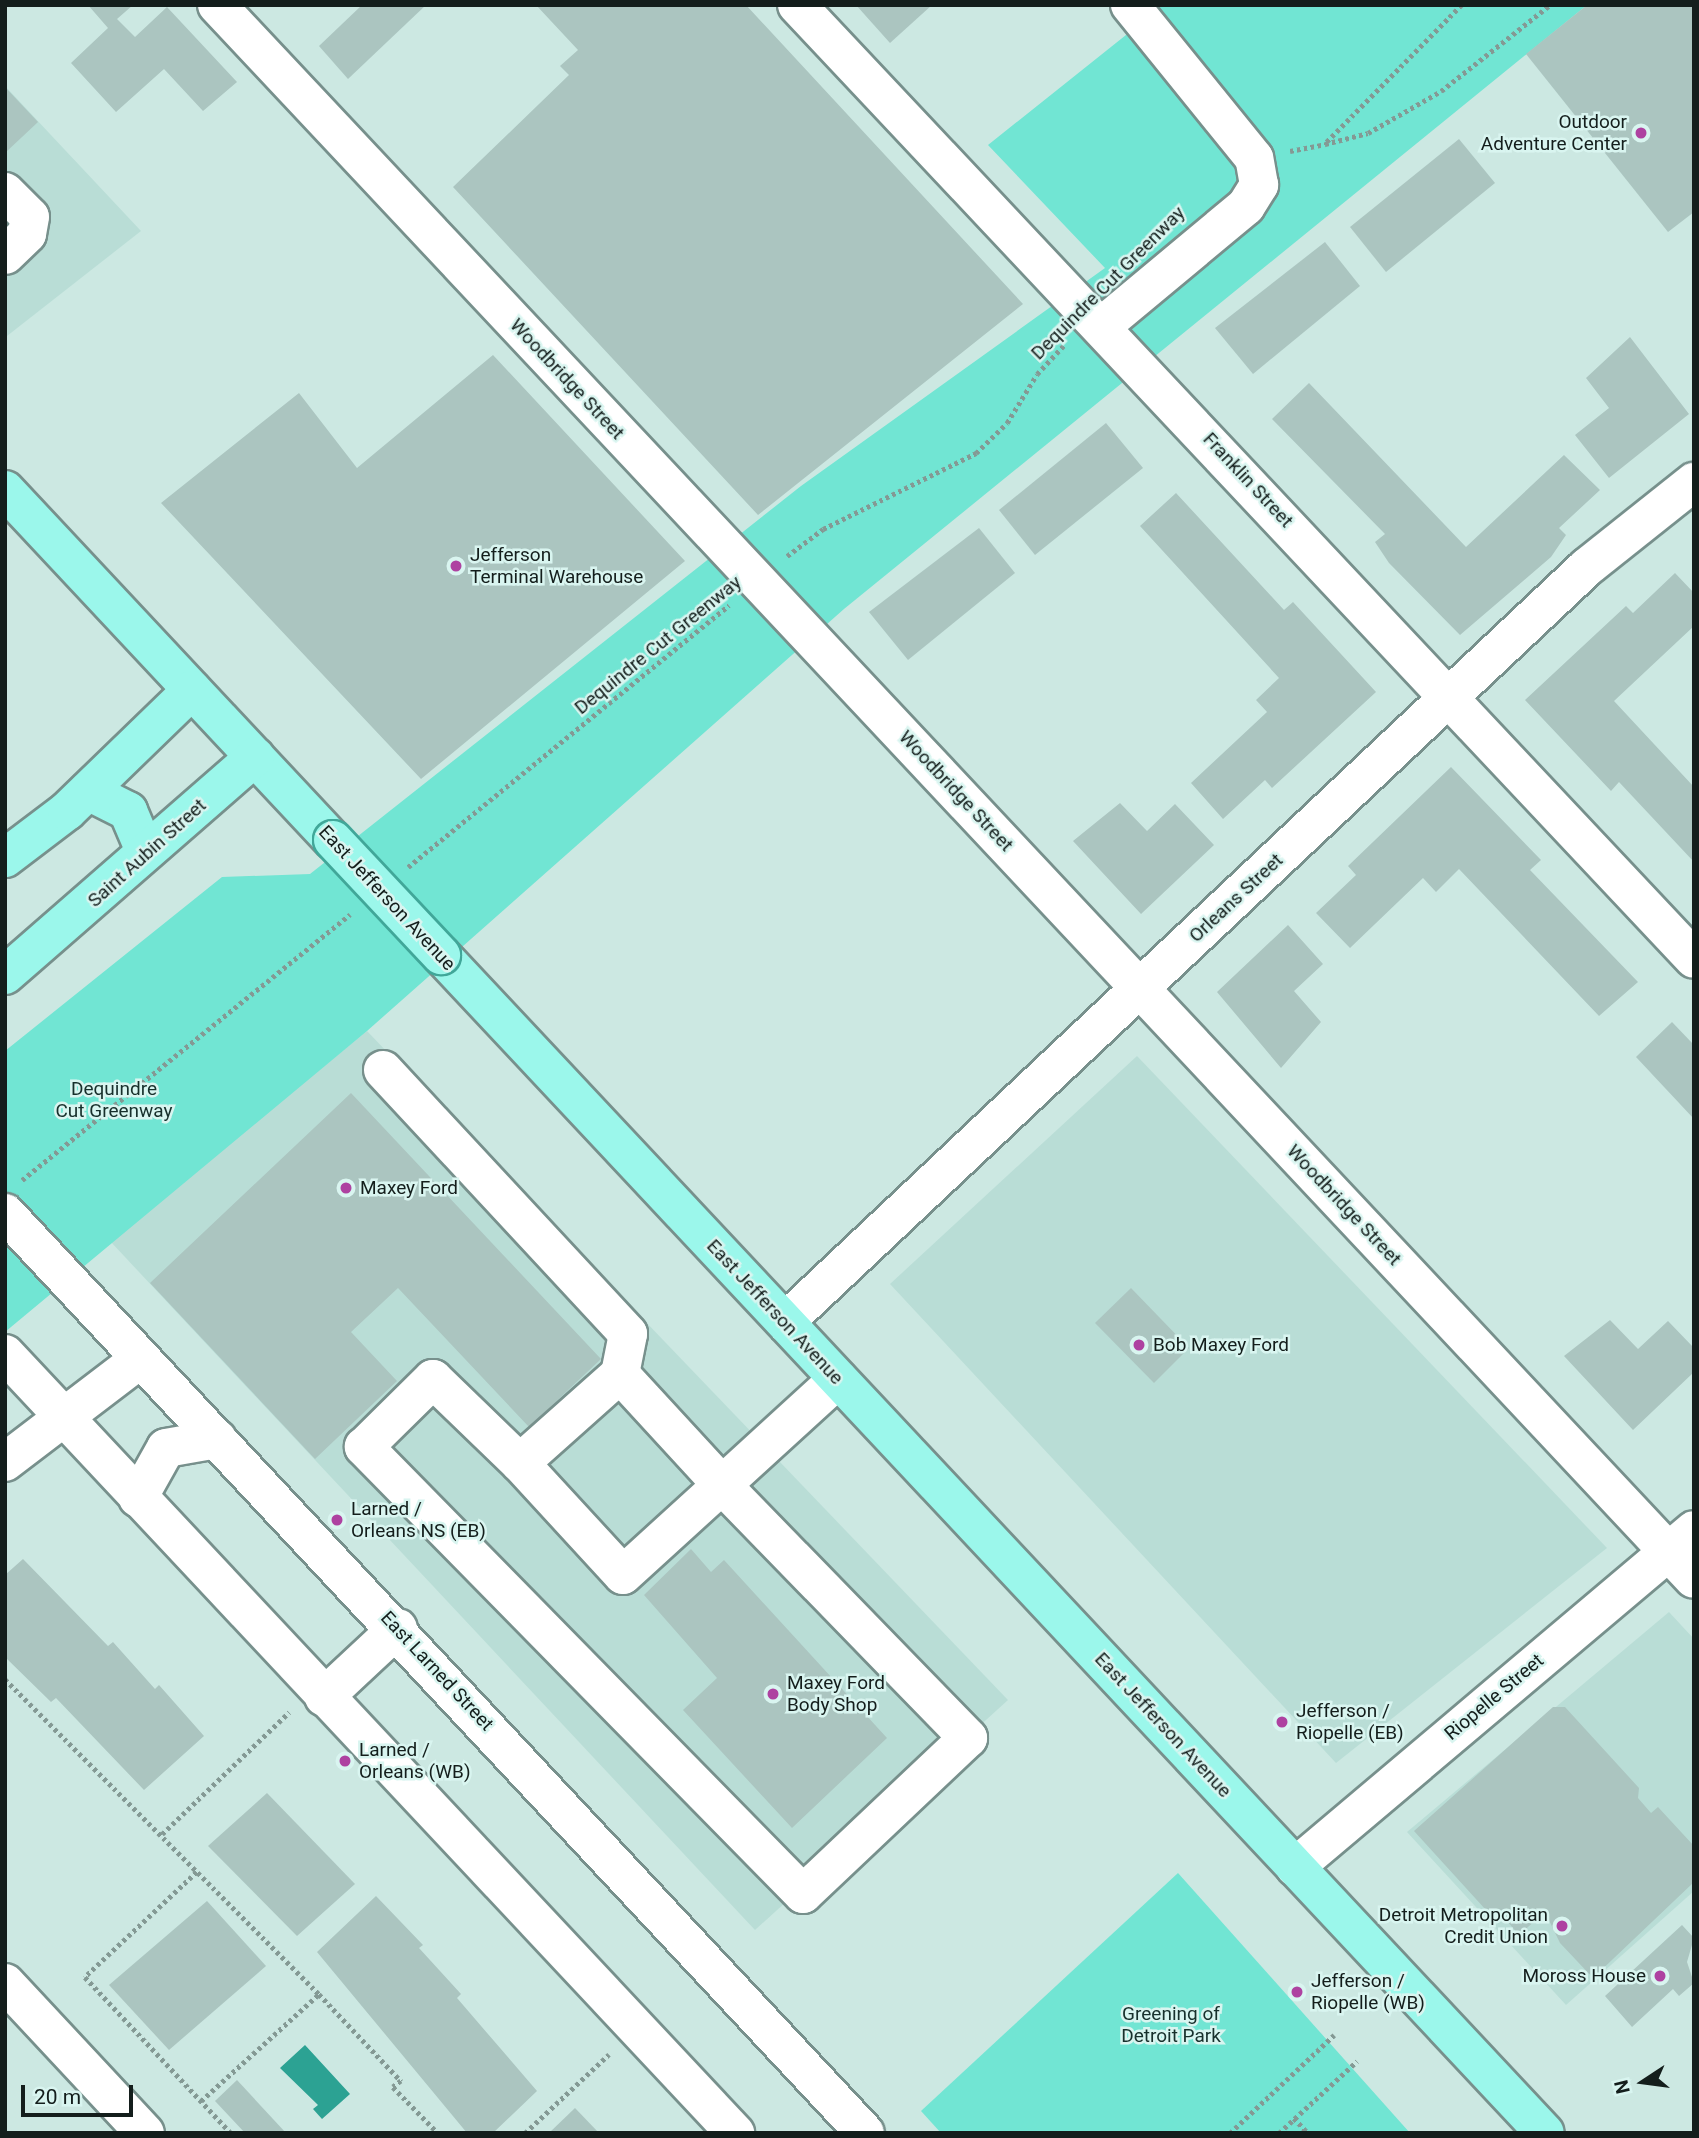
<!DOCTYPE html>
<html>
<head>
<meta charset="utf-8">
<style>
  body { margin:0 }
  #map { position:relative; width:1699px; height:2138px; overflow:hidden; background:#cce8e2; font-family:Roboto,sans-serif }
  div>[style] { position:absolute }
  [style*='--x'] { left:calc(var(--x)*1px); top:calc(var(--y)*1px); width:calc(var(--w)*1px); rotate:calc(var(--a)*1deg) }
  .built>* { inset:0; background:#b9ddd6 }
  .green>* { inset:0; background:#71e5d3 }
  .water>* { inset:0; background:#2ca293 }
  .building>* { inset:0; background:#abc5c0 }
  .path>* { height:4.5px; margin-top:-2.25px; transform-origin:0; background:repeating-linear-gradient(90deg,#849994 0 3.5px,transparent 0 7px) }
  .roads { filter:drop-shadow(2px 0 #77908c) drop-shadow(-2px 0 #77908c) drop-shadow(0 2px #77908c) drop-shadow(0 -2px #77908c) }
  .minor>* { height:38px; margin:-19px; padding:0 19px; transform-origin:19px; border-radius:19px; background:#fff }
  .major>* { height:38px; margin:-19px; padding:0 19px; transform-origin:19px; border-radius:19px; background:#9bf7eb }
  .bridges { filter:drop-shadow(2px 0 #41a799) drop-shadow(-2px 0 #41a799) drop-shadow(0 2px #41a799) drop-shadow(0 -2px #41a799) }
  .major-bridge>* { height:38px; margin:-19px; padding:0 19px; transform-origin:19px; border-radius:19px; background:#9bf7eb }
  .dots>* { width:19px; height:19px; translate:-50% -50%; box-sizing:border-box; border:4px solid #d9f5f0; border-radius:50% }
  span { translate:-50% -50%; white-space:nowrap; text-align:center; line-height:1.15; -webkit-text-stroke:5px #d9f5f0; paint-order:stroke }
  .poi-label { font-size:19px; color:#141e1c }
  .right { translate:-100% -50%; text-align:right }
  .left { translate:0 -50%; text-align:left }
  .street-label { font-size:19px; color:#141e1c }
  .park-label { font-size:19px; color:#17302c }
  .frame { position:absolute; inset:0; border:7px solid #141e1c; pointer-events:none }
  .north { position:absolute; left:1608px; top:2047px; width:70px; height:70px; -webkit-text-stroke:5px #d9f5f0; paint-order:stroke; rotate:257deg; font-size:19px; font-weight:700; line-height:28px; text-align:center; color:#141e1c }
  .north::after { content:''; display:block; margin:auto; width:24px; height:32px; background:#141e1c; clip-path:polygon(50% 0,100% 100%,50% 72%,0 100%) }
  .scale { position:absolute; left:21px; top:2085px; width:112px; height:32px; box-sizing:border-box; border:4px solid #141e1c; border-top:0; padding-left:9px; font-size:21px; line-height:24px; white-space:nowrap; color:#141e1c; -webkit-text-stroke:5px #d9f5f0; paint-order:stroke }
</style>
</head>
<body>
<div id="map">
  <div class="built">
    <i style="clip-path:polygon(5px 86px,141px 231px,7px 336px,5px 333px)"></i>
    <i style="clip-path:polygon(367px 1031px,1008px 1700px,755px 1930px,110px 1241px)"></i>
    <i style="clip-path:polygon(1137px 1056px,1607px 1548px,1336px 1763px,890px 1284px)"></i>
    <i style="clip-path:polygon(1669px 1612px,1694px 1639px,1694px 1891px,1566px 2005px,1407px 1832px)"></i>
  </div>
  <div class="green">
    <i style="clip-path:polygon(1156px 5px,1587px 5px,844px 609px,367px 1031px,5px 1332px,5px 1051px,222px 877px,310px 874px,801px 486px,1105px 268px,988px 145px,1131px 31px,1211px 76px)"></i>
    <i style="clip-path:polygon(1178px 1873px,1410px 2133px,941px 2133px,921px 2111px)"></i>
  </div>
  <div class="water">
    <i style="clip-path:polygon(305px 2045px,350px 2094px,322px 2119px,313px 2109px,318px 2105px,280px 2068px)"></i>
  </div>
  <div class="building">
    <i style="clip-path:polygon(88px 5px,133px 5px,117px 19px,135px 37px,167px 7px,237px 82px,203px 111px,164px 69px,116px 112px,71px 63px,108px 28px)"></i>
    <i style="clip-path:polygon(362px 5px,426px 5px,348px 79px,319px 46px)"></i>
    <i style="clip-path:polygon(536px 5px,746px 5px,1023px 304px,758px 515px,453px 187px,569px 75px,560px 66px,578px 50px)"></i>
    <i style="clip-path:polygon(856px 5px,932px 5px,890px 43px)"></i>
    <i style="clip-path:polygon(1587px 5px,1694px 5px,1694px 212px,1668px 232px,1526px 54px)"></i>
    <i style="clip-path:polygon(5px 87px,38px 122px,5px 153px)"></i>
    <i style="clip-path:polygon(1459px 139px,1495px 183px,1386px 272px,1350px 227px)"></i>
    <i style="clip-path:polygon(1325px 242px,1360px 286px,1253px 374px,1215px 328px)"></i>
    <i style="clip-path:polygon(1630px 337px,1689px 414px,1609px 478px,1575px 435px,1609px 408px,1586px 378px)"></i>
    <i style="clip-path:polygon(493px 355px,685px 561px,421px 779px,161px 503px,299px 393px,357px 468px)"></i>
    <i style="clip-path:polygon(1309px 383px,1466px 547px,1564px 455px,1600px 490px,1559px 528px,1566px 535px,1551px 557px,1460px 635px,1389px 563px,1375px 542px,1385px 534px,1272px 419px)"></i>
    <i style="clip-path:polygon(1106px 423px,1143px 468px,1035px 555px,999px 510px)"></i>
    <i style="clip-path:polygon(1176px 493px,1284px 610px,1293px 602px,1376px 692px,1272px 788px,1265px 780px,1223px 819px,1191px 783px,1267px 712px,1256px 700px,1279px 678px,1140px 526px)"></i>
    <i style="clip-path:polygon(979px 528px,1015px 573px,908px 660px,869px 612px)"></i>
    <i style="clip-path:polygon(1675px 573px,1694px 593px,1694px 626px,1614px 701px,1694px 787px,1694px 862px,1619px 782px,1611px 791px,1525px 700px,1626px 606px,1633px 613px)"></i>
    <i style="clip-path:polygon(1451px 767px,1541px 860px,1530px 870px,1638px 982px,1599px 1016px,1459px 869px,1436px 892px,1423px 878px,1350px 948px,1316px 913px,1356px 875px,1348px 866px)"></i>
    <i style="clip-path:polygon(1120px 803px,1147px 831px,1175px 804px,1214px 845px,1141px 914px,1073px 841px)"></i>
    <i style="clip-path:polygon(1288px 925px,1323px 964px,1294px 991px,1321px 1022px,1281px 1068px,1217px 992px)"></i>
    <i style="clip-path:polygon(1672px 1022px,1694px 1045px,1694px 1119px,1636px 1057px)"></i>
    <i style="clip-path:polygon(351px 1093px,601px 1359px,529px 1427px,398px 1288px,351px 1332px,397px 1381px,315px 1459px,150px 1283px)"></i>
    <i style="clip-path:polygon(1131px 1288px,1189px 1348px,1154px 1383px,1095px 1323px)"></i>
    <i style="clip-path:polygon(1610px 1320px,1638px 1349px,1668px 1321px,1694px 1348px,1694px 1372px,1633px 1430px,1564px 1356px)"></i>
    <i style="clip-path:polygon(691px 1549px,711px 1572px,724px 1560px,887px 1738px,792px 1828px,683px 1710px,717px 1678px,644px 1595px)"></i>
    <i style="clip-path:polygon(23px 1559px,108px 1646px,113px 1642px,155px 1689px,159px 1685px,204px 1736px,144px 1790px,56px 1698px,51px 1702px,5px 1657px,5px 1575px)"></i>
    <i style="clip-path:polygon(1553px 1707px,1565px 1707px,1639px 1788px,1638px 1798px,1651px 1813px,1658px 1807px,1694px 1846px,1694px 1882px,1593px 1978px,1560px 1943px,1545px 1912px,1519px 1935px,1506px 1920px,1496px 1921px,1414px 1831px)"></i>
    <i style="clip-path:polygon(267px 1793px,355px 1884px,297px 1936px,208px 1846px)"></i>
    <i style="clip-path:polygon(376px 1896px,423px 1945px,419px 1948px,461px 1994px,457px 1998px,537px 2091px,493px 2133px,467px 2133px,317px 1952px)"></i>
    <i style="clip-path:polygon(207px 1901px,266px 1966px,169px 2050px,109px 1985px)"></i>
    <i style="clip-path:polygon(1682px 1925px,1694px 1938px,1687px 1962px,1694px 1983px,1679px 1996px,1673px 1989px,1632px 2027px,1605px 1996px)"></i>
    <i style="clip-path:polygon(237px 2080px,286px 2133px,245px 2133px,215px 2101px)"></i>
    <i style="clip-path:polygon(575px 2108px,599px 2133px,549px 2133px)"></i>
  </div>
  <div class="path">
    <i style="--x:1462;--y:5;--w:195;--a:134.6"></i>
    <i style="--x:1325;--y:144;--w:44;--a:-14.3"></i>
    <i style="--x:1368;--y:133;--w:84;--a:-29.9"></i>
    <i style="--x:1441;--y:91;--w:139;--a:-38.3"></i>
    <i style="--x:1290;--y:151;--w:36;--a:-11"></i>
    <i style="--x:787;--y:556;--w:45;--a:-36.9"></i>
    <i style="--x:823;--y:529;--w:171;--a:-26.4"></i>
    <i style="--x:976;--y:453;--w:43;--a:-44.1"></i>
    <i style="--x:1007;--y:423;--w:57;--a:-58.5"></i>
    <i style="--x:1037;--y:374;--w:41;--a:-47"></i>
    <i style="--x:408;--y:867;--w:414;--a:-39.2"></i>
    <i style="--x:22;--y:1180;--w:422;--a:-39"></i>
    <i style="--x:5;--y:1679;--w:445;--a:45.1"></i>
    <i style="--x:319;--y:1994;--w:120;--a:46.7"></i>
    <i style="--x:401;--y:2081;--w:10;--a:143"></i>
    <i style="--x:393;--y:2087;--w:64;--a:45.6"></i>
    <i style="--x:162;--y:1834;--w:176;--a:-43.8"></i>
    <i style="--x:197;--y:1872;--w:154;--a:136.8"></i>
    <i style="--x:85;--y:1977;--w:214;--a:46.9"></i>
    <i style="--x:201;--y:2101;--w:159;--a:-42.2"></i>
    <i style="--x:1294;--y:2118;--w:21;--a:47"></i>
    <i style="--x:525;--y:2133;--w:115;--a:-43.2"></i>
    <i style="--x:1230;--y:2133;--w:143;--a:-43.3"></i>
    <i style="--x:1279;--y:2133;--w:106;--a:-42.7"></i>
  </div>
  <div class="roads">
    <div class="minor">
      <i style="--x:217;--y:5;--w:2158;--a:46.82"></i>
      <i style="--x:797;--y:5;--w:1309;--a:46.76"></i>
      <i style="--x:5;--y:192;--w:35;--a:45"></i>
      <i style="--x:30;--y:217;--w:17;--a:100"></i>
      <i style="--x:27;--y:234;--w:30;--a:136"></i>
      <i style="--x:1102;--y:326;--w:187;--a:-39.8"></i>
      <i style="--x:1246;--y:206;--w:25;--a:-58"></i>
      <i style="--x:1259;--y:185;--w:27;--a:-100"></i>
      <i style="--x:1254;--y:158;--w:197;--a:-129"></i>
      <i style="--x:383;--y:1070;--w:360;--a:47.1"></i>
      <i style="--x:628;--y:1334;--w:41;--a:101.3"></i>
      <i style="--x:5;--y:1213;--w:1259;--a:46.93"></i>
      <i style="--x:785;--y:1322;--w:1101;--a:-43.27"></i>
      <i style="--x:1587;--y:567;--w:137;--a:-38.5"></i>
      <i style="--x:5;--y:1354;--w:1068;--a:46.86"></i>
      <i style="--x:5;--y:1462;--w:170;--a:-37.3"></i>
      <i style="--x:520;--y:1463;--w:152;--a:47.4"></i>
      <i style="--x:623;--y:1575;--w:134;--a:-42.3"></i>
      <i style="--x:722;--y:1485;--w:353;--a:45.8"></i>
      <i style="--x:968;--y:1738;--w:227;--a:136.6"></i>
      <i style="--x:803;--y:1894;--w:627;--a:-134.48"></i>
      <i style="--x:364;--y:1447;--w:97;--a:-44.6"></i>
      <i style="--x:433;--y:1379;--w:121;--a:44"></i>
      <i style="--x:520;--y:1463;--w:134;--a:-41.7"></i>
      <i style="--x:620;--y:1374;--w:151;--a:47.4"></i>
      <i style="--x:722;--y:1485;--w:157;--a:-42.4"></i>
      <i style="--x:138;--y:1498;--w:57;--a:-60.8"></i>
      <i style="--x:166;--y:1448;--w:52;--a:-10"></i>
      <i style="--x:324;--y:1697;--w:101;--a:-43"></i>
      <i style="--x:1295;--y:1867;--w:522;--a:-40.18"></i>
      <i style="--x:5;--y:1983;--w:205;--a:47"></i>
    </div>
    <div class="major">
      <i style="--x:5;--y:490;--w:480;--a:46.9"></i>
      <i style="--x:88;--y:791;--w:45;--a:26.6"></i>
      <i style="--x:128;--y:811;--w:43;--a:67"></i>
      <i style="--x:5;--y:858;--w:78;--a:-37.2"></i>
      <i style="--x:67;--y:811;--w:174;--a:-44.1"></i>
      <i style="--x:441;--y:955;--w:1614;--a:46.86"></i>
      <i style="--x:5;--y:975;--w:332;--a:-41.1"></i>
    </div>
  </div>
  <div class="bridges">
    <div class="major-bridge">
      <i style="--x:333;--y:840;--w:158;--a:46.8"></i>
    </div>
  </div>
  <div class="dots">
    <i style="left:1641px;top:133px;background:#ae42a1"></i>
    <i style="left:456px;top:566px;background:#ae42a1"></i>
    <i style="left:346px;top:1188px;background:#ae42a1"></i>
    <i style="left:1139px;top:1345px;background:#ae42a1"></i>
    <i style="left:337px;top:1520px;background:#ae42a1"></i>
    <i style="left:773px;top:1694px;background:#ae42a1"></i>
    <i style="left:1282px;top:1722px;background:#ae42a1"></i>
    <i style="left:345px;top:1761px;background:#ae42a1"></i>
    <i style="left:1562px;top:1926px;background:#ae42a1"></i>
    <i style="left:1660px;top:1976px;background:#ae42a1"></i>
    <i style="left:1297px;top:1992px;background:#ae42a1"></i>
  </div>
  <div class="poi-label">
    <span class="right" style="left:1627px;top:133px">Outdoor<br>Adventure Center</span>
    <span class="left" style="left:470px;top:566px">Jefferson<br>Terminal Warehouse</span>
    <span class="left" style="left:360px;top:1188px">Maxey Ford</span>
    <span class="left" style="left:1153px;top:1345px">Bob Maxey Ford</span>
    <span class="left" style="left:351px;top:1520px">Larned /<br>Orleans NS (EB)</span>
    <span class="left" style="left:787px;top:1694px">Maxey Ford<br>Body Shop</span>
    <span class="left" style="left:1296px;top:1722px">Jefferson /<br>Riopelle (EB)</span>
    <span class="left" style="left:359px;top:1761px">Larned /<br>Orleans (WB)</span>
    <span class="right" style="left:1548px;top:1926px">Detroit Metropolitan<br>Credit Union</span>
    <span class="right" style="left:1646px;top:1976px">Moross House</span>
    <span class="left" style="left:1311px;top:1992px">Jefferson /<br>Riopelle (WB)</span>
  </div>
  <div class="street-label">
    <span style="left:1108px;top:283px;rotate:-45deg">Dequindre Cut Greenway</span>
    <span style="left:567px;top:379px;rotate:47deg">Woodbridge Street</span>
    <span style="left:1248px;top:480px;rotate:47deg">Franklin Street</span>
    <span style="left:658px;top:645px;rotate:-39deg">Dequindre Cut Greenway</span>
    <span style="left:956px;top:791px;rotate:47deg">Woodbridge Street</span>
    <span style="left:147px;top:853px;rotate:-42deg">Saint Aubin Street</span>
    <span style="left:387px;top:898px;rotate:47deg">East Jefferson Avenue</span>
    <span style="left:1236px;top:898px;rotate:-43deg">Orleans Street</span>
    <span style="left:1344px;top:1205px;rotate:47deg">Woodbridge Street</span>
    <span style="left:775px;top:1312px;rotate:47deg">East Jefferson Avenue</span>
    <span style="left:437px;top:1671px;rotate:47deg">East Larned Street</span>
    <span style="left:1494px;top:1697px;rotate:-40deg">Riopelle Street</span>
    <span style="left:1163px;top:1725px;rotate:47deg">East Jefferson Avenue</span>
  </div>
  <div class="park-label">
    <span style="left:114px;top:1100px">Dequindre<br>Cut Greenway</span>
    <span style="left:1171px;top:2025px">Greening of<br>Detroit Park</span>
  </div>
  <div class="frame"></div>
  <div class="north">N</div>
  <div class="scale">20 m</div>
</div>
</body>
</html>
